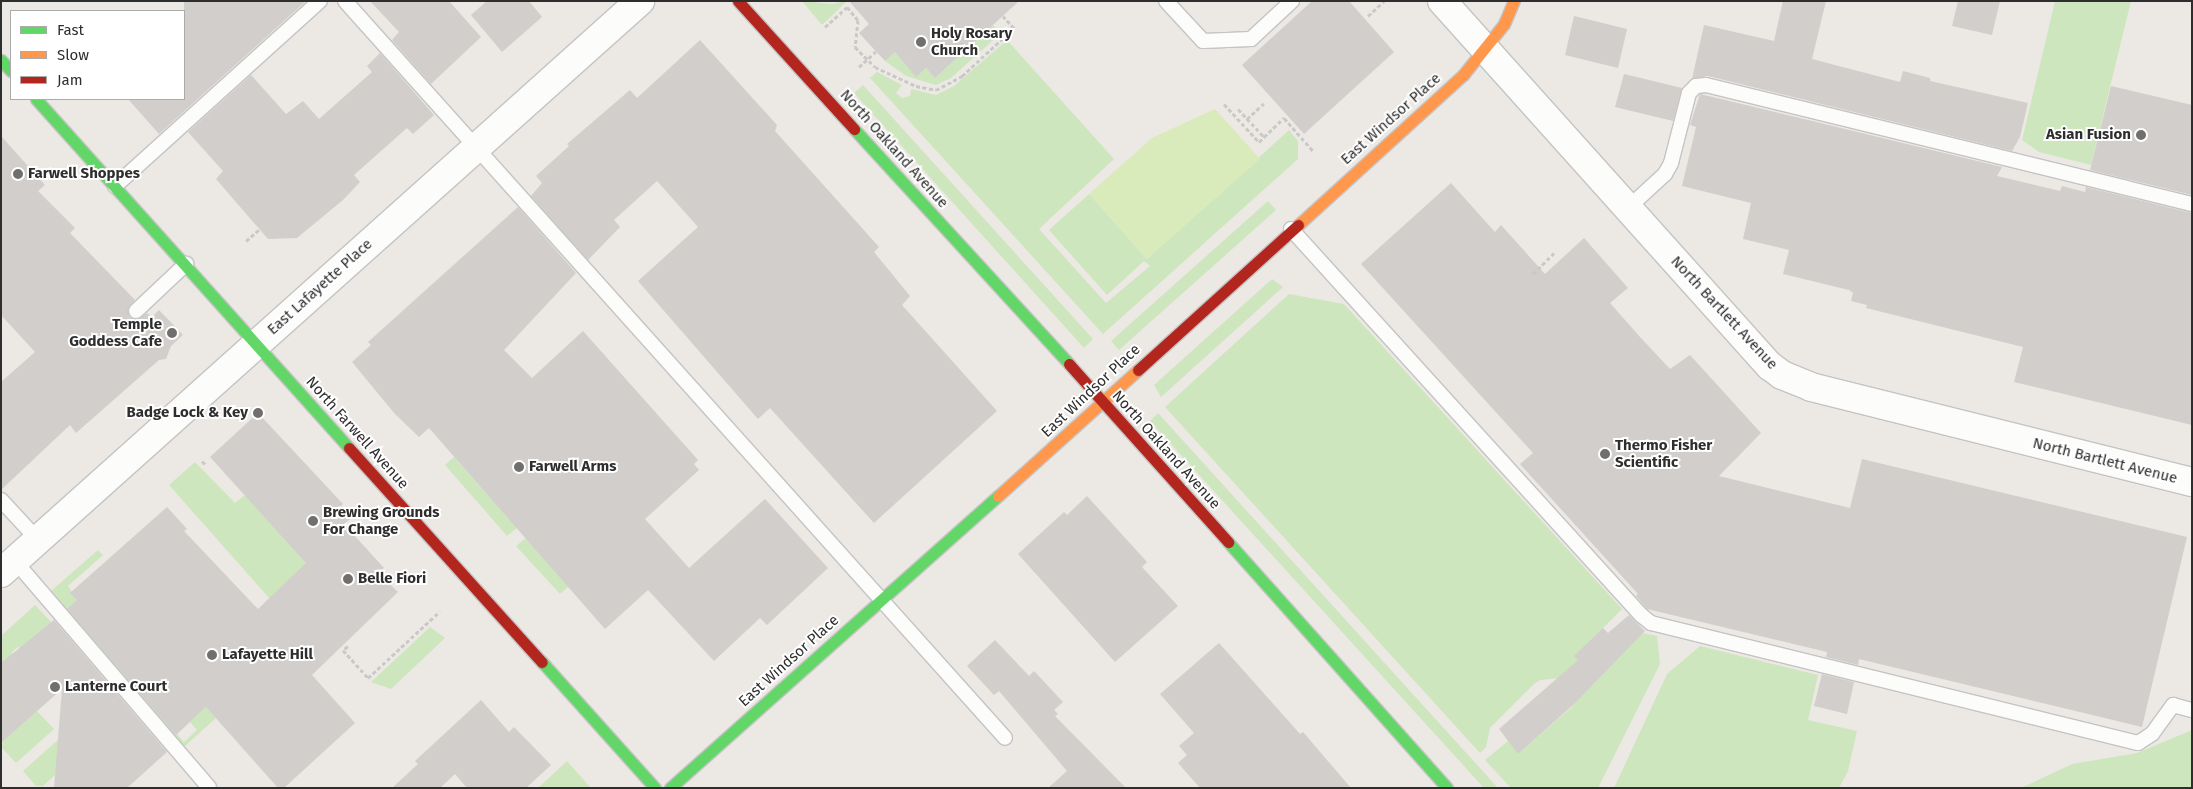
<!DOCTYPE html>
<html>
<head>
<meta charset="utf-8">
<style>
  body { margin:0 }
  #map { position:relative; width:2193px; height:789px; overflow:hidden; background:#ece8e4; font-family:"Fira Sans",sans-serif }
  div>[style] { position:absolute }
  [style*='--x'] { left:calc(var(--x)*1px); top:calc(var(--y)*1px); width:calc(var(--w)*1px); rotate:calc(var(--a)*1deg) }
  .green>* { inset:0; background:#cee6be }
  .pitch>* { inset:0; background:#d9eabb }
  .building>* { inset:0; background:#d1cecb }
  .path>* { height:3px; margin-top:-1.5px; transform-origin:0; background:repeating-linear-gradient(90deg,#c9c9c8 0 4px,transparent 0 6.5px) }
  .roads { filter:drop-shadow(1px 0 #c5c4c5) drop-shadow(-1px 0 #c5c4c5) drop-shadow(0 1px #c5c4c5) drop-shadow(0 -1px #c5c4c5) }
  .lane>* { height:14px; margin:-7px; padding:0 7px; transform-origin:7px; border-radius:7px; background:#fcfcfb }
  .street>* { height:28px; margin:-14px; padding:0 14px; transform-origin:14px; border-radius:14px; background:#fcfcfb }
  .fast>* { height:11px; margin:-5.5px; padding:0 5.5px; transform-origin:5.5px; border-radius:5.5px; background:#63d668 }
  .slow>* { height:11px; margin:-5.5px; padding:0 5.5px; transform-origin:5.5px; border-radius:5.5px; background:#ff974d }
  .jam>* { height:11px; margin:-5.5px; padding:0 5.5px; transform-origin:5.5px; border-radius:5.5px; background:#b3261e }
  .dots>* { width:14px; height:14px; translate:-50% -50%; box-sizing:border-box; border:2px solid #fff; border-radius:50% }
  span { translate:-50% -50%; white-space:nowrap; text-align:center; line-height:1.15; -webkit-text-stroke:4px #fff; paint-order:stroke }
  .poi-label { font-size:15px; color:#2e2e2e; font-weight:700 }
  .left { translate:0 -50%; text-align:left }
  .right { translate:-100% -50%; text-align:right }
  .street-label { font-size:15px; color:#2e2e2e }
  .frame { position:absolute; inset:0; border:2px solid #2e2e2e; pointer-events:none }
  .legend { position:absolute; left:10px; top:10px; width:175px; height:90px; box-sizing:border-box; background:#fff; border:1px solid #ababab; margin:0; padding:6px 9px; list-style:none; font-size:15px; color:#2e2e2e }
  .legend li { display:flex; align-items:center; gap:10px; height:25px }
  .legend b { width:25px; border:1px solid #ababab }
</style>
</head>
<body>
<div id="map">
  <div class="green">
    <i style="clip-path:polygon(802px 1px,832px 4px,847px 1px,822px 25px)"></i>
    <i style="clip-path:polygon(2055px 1px,2131px 1px,2091px 165px,2039px 152px,2022px 140px)"></i>
    <i style="clip-path:polygon(993px 25px,1001px 33px,951px 78px,936px 85px,906px 76px,885px 61px,895px 52px,916px 76px,926px 68px,935px 78px)"></i>
    <i style="clip-path:polygon(1007px 40px,1114px 159px,1039px 229px,1106px 303px,1150px 266px,1144px 261px,1107px 295px,1049px 230px,1089px 194px,1147px 259px,1289px 130px,1298px 141px,1298px 159px,1103px 334px,870px 78px,877px 72px,902px 85px,896px 93px,902px 98px,910px 96px,911px 89px,936px 95px,954px 86px)"></i>
    <i style="clip-path:polygon(863px 85px,1093px 339px,1084px 348px,854px 93px)"></i>
    <i style="clip-path:polygon(1268px 201px,1276px 210px,1119px 350px,1111px 341px)"></i>
    <i style="clip-path:polygon(1272px 279px,1283px 287px,1161px 397px,1154px 385px)"></i>
    <i style="clip-path:polygon(1289px 294px,1344px 304px,1622px 609px,1575px 656px,1582px 664px,1561px 678px,1540px 680px,1533px 685px,1490px 728px,1486px 747px,1480px 753px,1165px 407px)"></i>
    <i style="clip-path:polygon(1158px 413px,1498px 788px,1484px 788px,1150px 421px)"></i>
    <i style="clip-path:polygon(454px 457px,517px 528px,507px 536px,445px 465px)"></i>
    <i style="clip-path:polygon(195px 462px,235px 503px,245px 495px,307px 563px,270px 599px,169px 485px)"></i>
    <i style="clip-path:polygon(526px 538px,569px 586px,560px 594px,516px 546px)"></i>
    <i style="clip-path:polygon(98px 550px,103px 555px,68px 586px,86px 611px,77px 619px,184px 742px,197px 730px,190px 722px,206px 707px,216px 718px,184px 747px,51px 591px)"></i>
    <i style="clip-path:polygon(35px 605px,52px 623px,23px 649px,18px 647px,12px 652px,12px 658px,1px 663px,1px 636px)"></i>
    <i style="clip-path:polygon(430px 627px,445px 638px,391px 689px,371px 682px)"></i>
    <i style="clip-path:polygon(1642px 633px,1657px 636px,1660px 664px,1598px 788px,1511px 788px,1485px 760px,1508px 741px,1519px 753px,1573px 706px,1552px 682px,1565px 684px)"></i>
    <i style="clip-path:polygon(1700px 646px,1818px 675px,1808px 720px,1857px 731px,1848px 771px,1839px 788px,1614px 788px,1667px 674px)"></i>
    <i style="clip-path:polygon(37px 711px,54px 729px,16px 763px,2px 748px,3px 741px)"></i>
    <i style="clip-path:polygon(2192px 730px,2192px 788px,2021px 788px,2072px 764px,2137px 753px)"></i>
    <i style="clip-path:polygon(61px 737px,55px 775px,43px 786px,36px 786px,23px 771px)"></i>
    <i style="clip-path:polygon(567px 761px,591px 788px,538px 788px)"></i>
  </div>
  <div class="pitch">
    <i style="clip-path:polygon(1215px 109px,1260px 159px,1147px 259px,1089px 194px,1152px 138px)"></i>
  </div>
  <div class="building">
    <i style="clip-path:polygon(184px 1px,306px 1px,159px 134px,128px 99px,184px 99px)"></i>
    <i style="clip-path:polygon(370px 1px,449px 1px,481px 37px,431px 84px,392px 40px,399px 32px)"></i>
    <i style="clip-path:polygon(487px 1px,529px 1px,542px 17px,502px 52px,471px 15px)"></i>
    <i style="clip-path:polygon(849px 1px,1019px 1px,935px 78px,926px 68px,916px 77px,895px 52px,885px 61px,859px 33px,869px 24px)"></i>
    <i style="clip-path:polygon(1312px 1px,1349px 1px,1394px 52px,1304px 134px,1242px 65px)"></i>
    <i style="clip-path:polygon(1783px 1px,1826px 1px,1812px 59px,1900px 82px,1903px 71px,1930px 78px,1930px 81px,2028px 103px,2020px 137px,2012px 151px,1708px 76px,1692px 79px,1704px 25px,1774px 41px)"></i>
    <i style="clip-path:polygon(1958px 1px,2000px 1px,1992px 35px,1952px 26px)"></i>
    <i style="clip-path:polygon(1574px 16px,1627px 29px,1618px 68px,1565px 55px)"></i>
    <i style="clip-path:polygon(700px 40px,777px 125px,775px 131px,879px 247px,874px 252px,910px 296px,902px 305px,997px 411px,874px 523px,770px 408px,758px 419px,638px 281px,698px 227px,657px 181px,614px 220px,620px 227px,588px 260px,531px 196px,542px 183px,536px 176px,569px 146px,567px 144px,630px 90px,637px 98px)"></i>
    <i style="clip-path:polygon(380px 53px,434px 115px,413px 134px,407px 128px,354px 175px,360px 182px,343px 200px,297px 238px,268px 239px,216px 179px,223px 171px,188px 132px,251px 75px,286px 114px,303px 101px,319px 119px,372px 72px,367px 66px)"></i>
    <i style="clip-path:polygon(1624px 74px,1682px 88px,1673px 121px,1615px 107px)"></i>
    <i style="clip-path:polygon(2111px 86px,2192px 105px,2192px 195px,2090px 170px)"></i>
    <i style="clip-path:polygon(1700px 94px,2002px 167px,1997px 176px,2060px 191px,2062px 186px,2085px 192px,2086px 187px,2192px 213px,2192px 425px,2014px 382px,2023px 347px,1866px 308px,1867px 305px,1851px 301px,1853px 293px,1849px 290px,1783px 274px,1789px 250px,1743px 239px,1751px 203px,1682px 186px,1696px 127px,1690px 125px)"></i>
    <i style="clip-path:polygon(1px 136px,45px 185px,38px 191px,75px 228px,70px 233px,135px 300px,128px 308px,129px 317px,138px 319px,147px 313px,152px 317px,159px 310px,183px 335px,171px 346px,166px 359px,159px 360px,76px 433px,70px 425px,1px 490px,1px 382px,35px 352px,1px 315px)"></i>
    <i style="clip-path:polygon(1451px 183px,1495px 232px,1501px 225px,1545px 274px,1584px 238px,1628px 288px,1610px 303px,1640px 337px,1670px 369px,1690px 355px,1761px 433px,1719px 476px,1850px 508px,1862px 459px,2187px 537px,2142px 727px,1859px 659px,1858px 665px,1826px 657px,1827px 652px,1647px 609px,1636px 596px,1638px 594px,1520px 464px,1533px 453px,1361px 264px)"></i>
    <i style="clip-path:polygon(518px 207px,576px 273px,504px 350px,532px 378px,583px 331px,698px 460px,694px 464px,699px 470px,645px 519px,689px 568px,765px 499px,828px 568px,767px 625px,760px 618px,714px 661px,648px 590px,605px 629px,429px 428px,419px 437px,395px 414px,352px 362px,371px 345px,368px 342px)"></i>
    <i style="clip-path:polygon(258px 413px,343px 504px,341px 506px,351px 518px,344px 524px,384px 568px,378px 573px,398px 592px,312px 675px,355px 723px,284px 788px,278px 788px,206px 707px,176px 735px,67px 609px,77px 600px,70px 593px,167px 507px,187px 529px,184px 531px,258px 609px,306px 563px,210px 457px)"></i>
    <i style="clip-path:polygon(1087px 496px,1147px 562px,1142px 567px,1178px 606px,1115px 662px,1018px 554px,1064px 512px,1067px 515px)"></i>
    <i style="clip-path:polygon(1629px 615px,1645px 631px,1573px 705px,1518px 754px,1499px 729px,1578px 660px,1574px 656px,1603px 628px,1608px 633px)"></i>
    <i style="clip-path:polygon(54px 620px,167px 752px,127px 788px,54px 788px,62px 689px,1px 743px,1px 663px)"></i>
    <i style="clip-path:polygon(995px 640px,1029px 676px,1034px 671px,1063px 702px,1054px 710px,1058px 714px,1055px 716px,1126px 788px,1048px 788px,1067px 771px,999px 691px,994px 695px,967px 666px)"></i>
    <i style="clip-path:polygon(1219px 643px,1300px 734px,1303px 732px,1351px 788px,1200px 788px,1178px 763px,1187px 755px,1179px 746px,1194px 733px,1160px 694px)"></i>
    <i style="clip-path:polygon(1822px 674px,1854px 682px,1847px 714px,1814px 706px)"></i>
    <i style="clip-path:polygon(481px 700px,509px 732px,514px 727px,551px 765px,526px 788px,467px 788px,455px 774px,440px 788px,392px 788px,418px 764px,415px 761px)"></i>
  </div>
  <div class="path">
    <i style="--x:1368;--y:16;--w:22;--a:-43"></i>
    <i style="--x:825;--y:27;--w:30;--a:-42"></i>
    <i style="--x:847;--y:7;--w:17;--a:50"></i>
    <i style="--x:858;--y:20;--w:27;--a:96"></i>
    <i style="--x:855;--y:47;--w:28;--a:45"></i>
    <i style="--x:875;--y:67;--w:45;--a:24.9"></i>
    <i style="--x:916;--y:86;--w:20;--a:11"></i>
    <i style="--x:936;--y:90;--w:30;--a:-28"></i>
    <i style="--x:962;--y:76;--w:71;--a:-42.7"></i>
    <i style="--x:1014;--y:28;--w:16;--a:-133"></i>
    <i style="--x:859;--y:67;--w:23;--a:-43"></i>
    <i style="--x:1224;--y:104;--w:52;--a:47.4"></i>
    <i style="--x:1259;--y:142;--w:7;--a:-45"></i>
    <i style="--x:1238;--y:109;--w:38;--a:47"></i>
    <i style="--x:1264;--y:137;--w:28;--a:-44"></i>
    <i style="--x:1284;--y:118;--w:45;--a:48.6"></i>
    <i style="--x:1247;--y:119;--w:23;--a:-43"></i>
    <i style="--x:246;--y:241;--w:18;--a:-41"></i>
    <i style="--x:1533;--y:274;--w:31;--a:-45"></i>
    <i style="--x:202;--y:461;--w:6;--a:45"></i>
    <i style="--x:348;--y:646;--w:6;--a:141"></i>
    <i style="--x:343;--y:650;--w:38;--a:48"></i>
    <i style="--x:368;--y:678;--w:98;--a:-42.9"></i>
  </div>
  <div class="roads">
    <div class="lane">
      <i style="--x:345;--y:1;--w:989;--a:48.15"></i>
      <i style="--x:1166;--y:1;--w:54;--a:47.2"></i>
      <i style="--x:1203;--y:41;--w:48;--a:-2.4"></i>
      <i style="--x:1251;--y:39;--w:56;--a:-42.8"></i>
      <i style="--x:115;--y:186;--w:276;--a:-42.1"></i>
      <i style="--x:1628;--y:208;--w:50;--a:-42.6"></i>
      <i style="--x:1665;--y:174;--w:13;--a:-61"></i>
      <i style="--x:1671;--y:163;--w:72;--a:-75.6"></i>
      <i style="--x:1689;--y:93;--w:10;--a:-45"></i>
      <i style="--x:1696;--y:86;--w:10;--a:-6"></i>
      <i style="--x:1706;--y:85;--w:500;--a:13.76"></i>
      <i style="--x:1291;--y:229;--w:521;--a:47.8"></i>
      <i style="--x:1641;--y:615;--w:13;--a:39"></i>
      <i style="--x:1651;--y:623;--w:502;--a:13.84"></i>
      <i style="--x:2138;--y:743;--w:17;--a:-33"></i>
      <i style="--x:2152;--y:734;--w:36;--a:-54"></i>
      <i style="--x:2173;--y:705;--w:20;--a:15"></i>
      <i style="--x:136;--y:311;--w:69;--a:-43.2"></i>
      <i style="--x:1;--y:500;--w:54;--a:47.2"></i>
      <i style="--x:15;--y:561;--w:298;--a:49.4"></i>
    </div>
    <div class="street">
      <i style="--x:1442;--y:1;--w:491;--a:48.1"></i>
      <i style="--x:1770;--y:366;--w:15;--a:37"></i>
      <i style="--x:1782;--y:375;--w:31;--a:22"></i>
      <i style="--x:1811;--y:387;--w:393;--a:14"></i>
      <i style="--x:1;--y:573;--w:858;--a:-41.83"></i>
    </div>
    <div class="fast">
      <i style="--x:1;--y:60;--w:15;--a:48"></i>
      <i style="--x:36;--y:99;--w:469;--a:48.1"></i>
      <i style="--x:854;--y:129;--w:319;--a:47.5"></i>
      <i style="--x:1228;--y:542;--w:329;--a:48.3"></i>
      <i style="--x:542;--y:662;--w:169;--a:48.1"></i>
      <i style="--x:670;--y:788;--w:439;--a:-41.7"></i>
    </div>
    <div class="slow">
      <i style="--x:1298;--y:225;--w:223;--a:-42.3"></i>
      <i style="--x:1463;--y:75;--w:65;--a:-51.2"></i>
      <i style="--x:1504;--y:24;--w:25;--a:-67"></i>
      <i style="--x:998;--y:496;--w:188;--a:-42"></i>
    </div>
    <div class="jam">
      <i style="--x:738;--y:1;--w:173;--a:47.8"></i>
      <i style="--x:1069;--y:364;--w:239;--a:48.2"></i>
      <i style="--x:1138;--y:370;--w:216;--a:-42.2"></i>
      <i style="--x:349;--y:448;--w:288;--a:48"></i>
    </div>
  </div>
  <div class="dots">
    <i style="left:921px;top:42px;background:#706f6e"></i>
    <i style="left:2141px;top:135px;background:#706f6e"></i>
    <i style="left:18px;top:174px;background:#706f6e"></i>
    <i style="left:172px;top:333px;background:#706f6e"></i>
    <i style="left:258px;top:413px;background:#706f6e"></i>
    <i style="left:1605px;top:454px;background:#706f6e"></i>
    <i style="left:519px;top:467px;background:#706f6e"></i>
    <i style="left:313px;top:521px;background:#706f6e"></i>
    <i style="left:348px;top:579px;background:#706f6e"></i>
    <i style="left:212px;top:655px;background:#706f6e"></i>
    <i style="left:55px;top:687px;background:#706f6e"></i>
  </div>
  <div class="poi-label">
    <span class="left" style="left:931px;top:42px">Holy Rosary<br>Church</span>
    <span class="right" style="left:2131px;top:135px">Asian Fusion</span>
    <span class="left" style="left:28px;top:174px">Farwell Shoppes</span>
    <span class="right" style="left:162px;top:333px">Temple<br>Goddess Cafe</span>
    <span class="right" style="left:248px;top:413px">Badge Lock &amp; Key</span>
    <span class="left" style="left:1615px;top:454px">Thermo Fisher<br>Scientific</span>
    <span class="left" style="left:529px;top:467px">Farwell Arms</span>
    <span class="left" style="left:323px;top:521px">Brewing Grounds<br>For Change</span>
    <span class="left" style="left:358px;top:579px">Belle Fiori</span>
    <span class="left" style="left:222px;top:655px">Lafayette Hill</span>
    <span class="left" style="left:65px;top:687px">Lanterne Court</span>
  </div>
  <div class="street-label">
    <span style="left:1391px;top:119px;rotate:-42deg">East Windsor Place</span>
    <span style="left:894px;top:149px;rotate:48deg">North Oakland Avenue</span>
    <span style="left:320px;top:287px;rotate:-42deg">East Lafayette Place</span>
    <span style="left:1724px;top:313px;rotate:47deg">North Bartlett Avenue</span>
    <span style="left:1091px;top:391px;rotate:-43deg">East Windsor Place</span>
    <span style="left:357px;top:433px;rotate:48deg">North Farwell Avenue</span>
    <span style="left:1166px;top:450px;rotate:48deg">North Oakland Avenue</span>
    <span style="left:2105px;top:461px;rotate:14deg">North Bartlett Avenue</span>
    <span style="left:789px;top:661px;rotate:-42deg">East Windsor Place</span>
  </div>
  <div class="frame"></div>
  <ul class="legend">
  <li><b style="height:6px;background:#63d668"></b>Fast</li>
  <li><b style="height:6px;background:#ff974d"></b>Slow</li>
  <li><b style="height:6px;background:#b3261e"></b>Jam</li>
  </ul>
</div>
</body>
</html>
